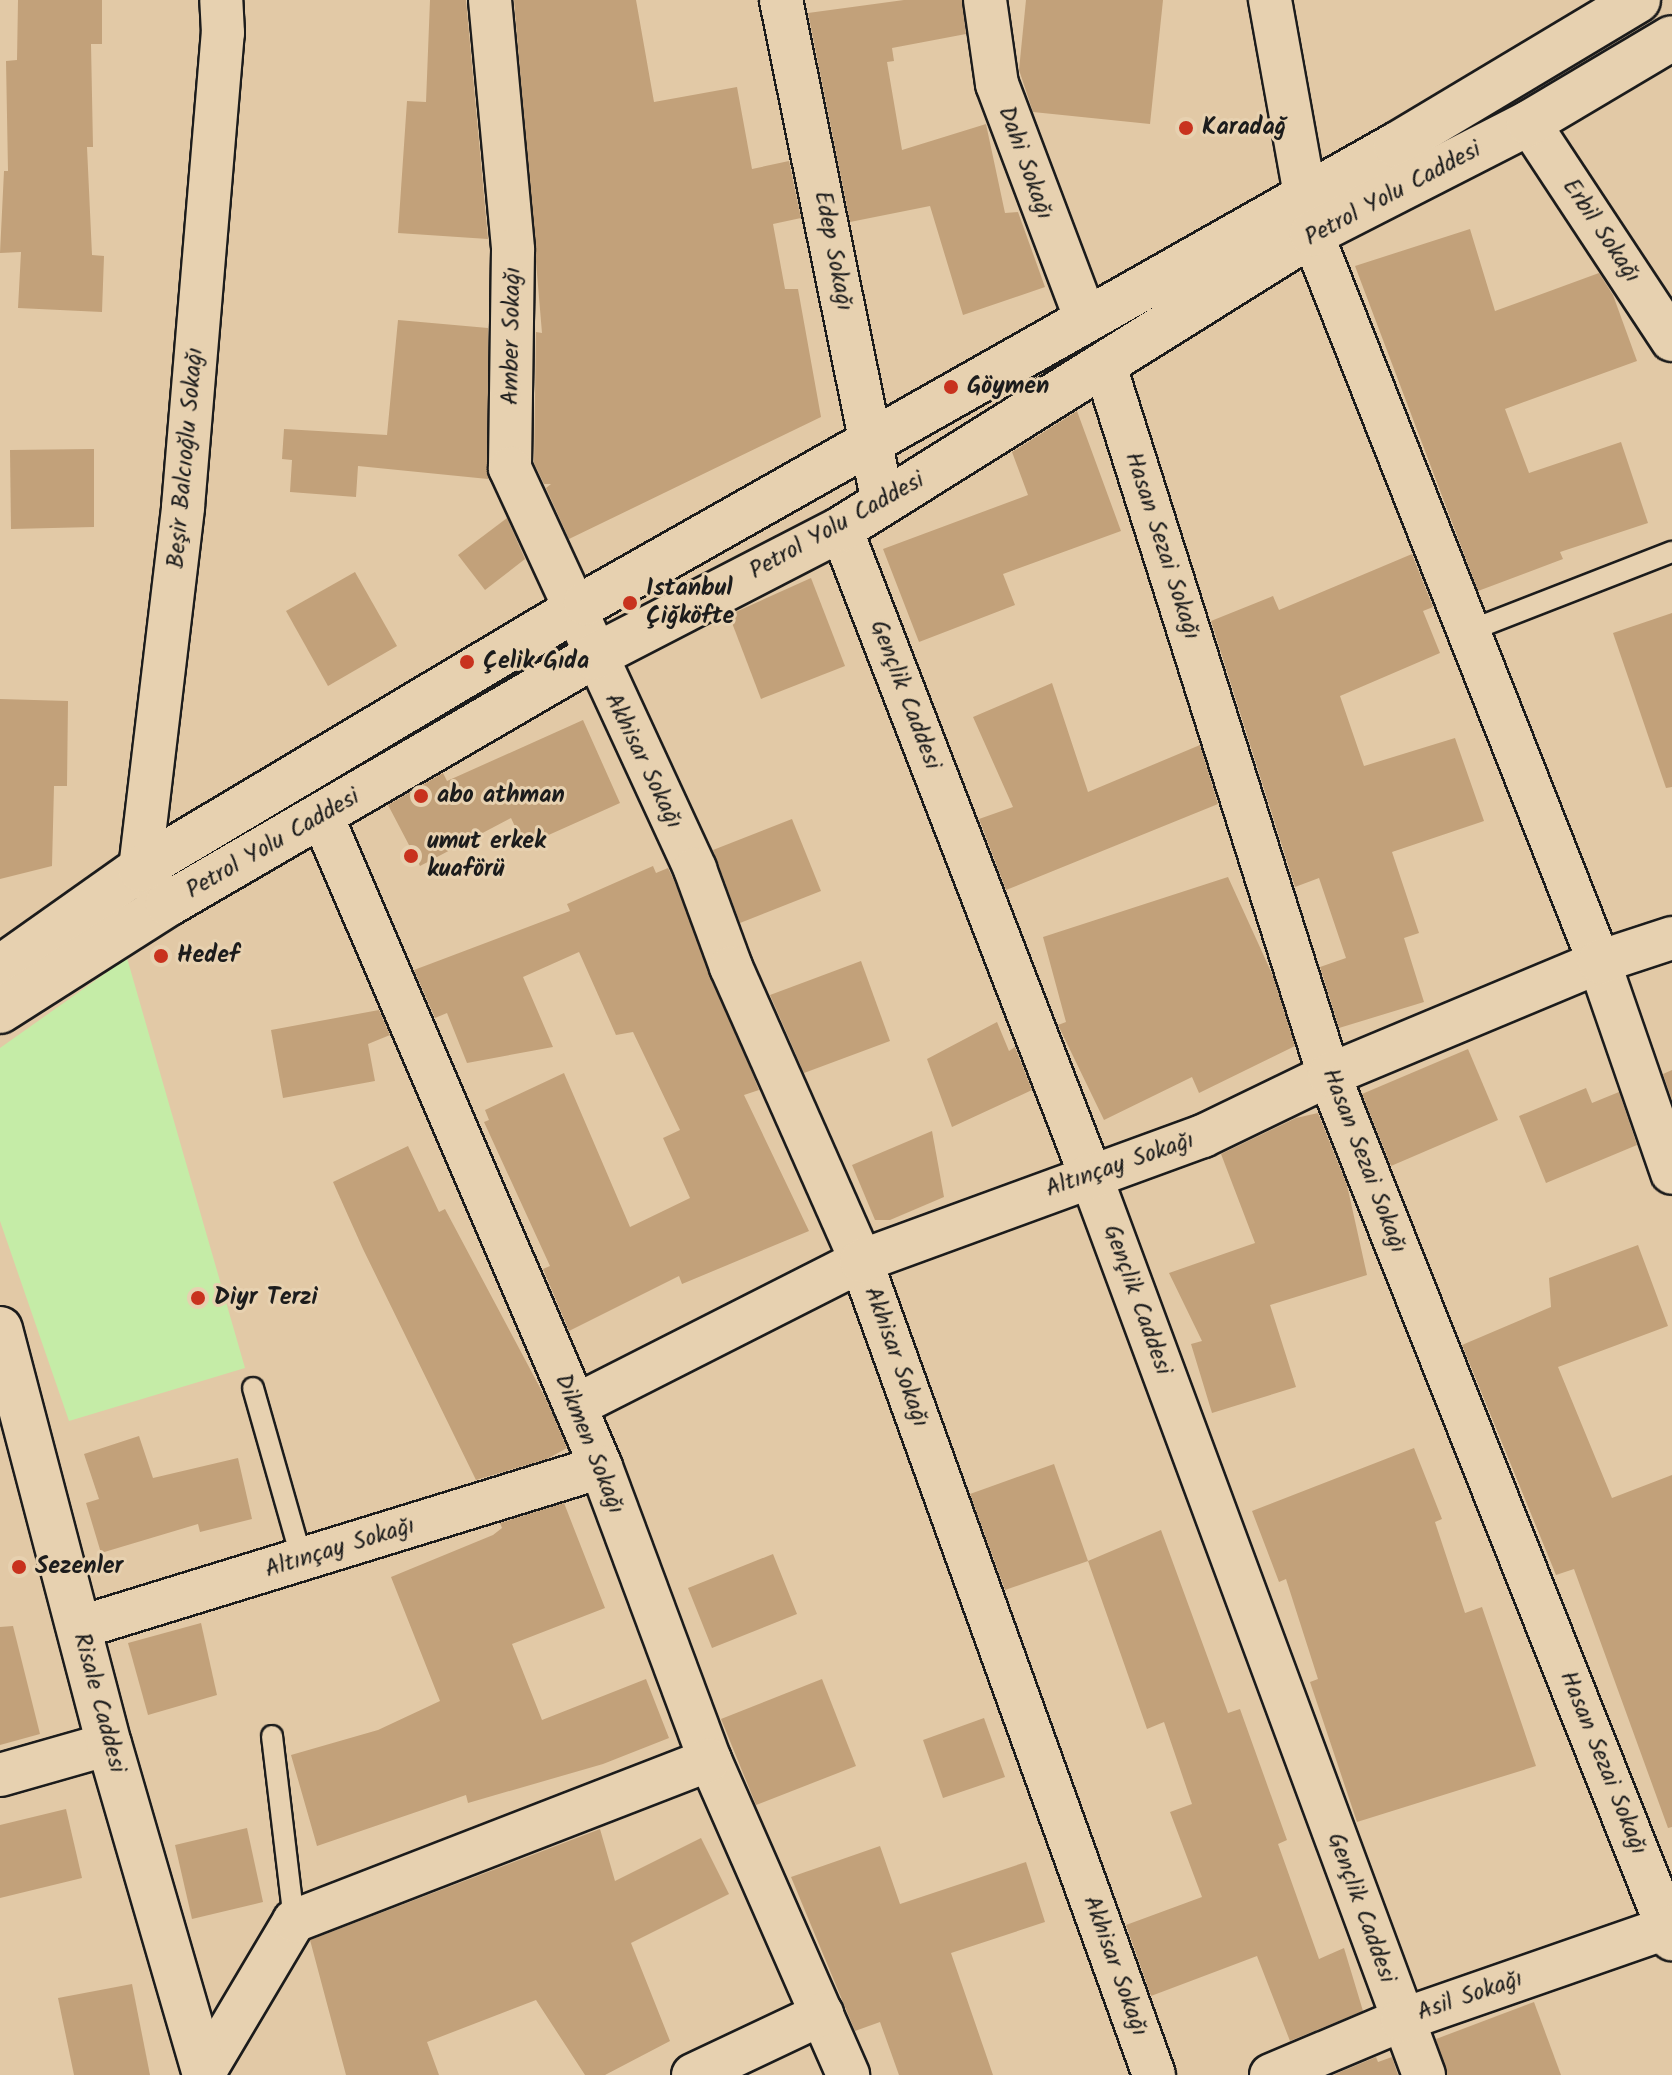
<!DOCTYPE html>
<html>
<head>
<meta charset="utf-8">
<style>
  body { margin:0 }
  #map { position:relative; width:1672px; height:2075px; overflow:hidden; background:#e2c9a6; font-family:Kalam,sans-serif }
  div>[style] { position:absolute }
  [style*='--x'] { left:calc(var(--x)*1px); top:calc(var(--y)*1px); width:calc(var(--w)*1px); rotate:calc(var(--a)*1deg) }
  .green>* { inset:0; background:#c5eca7 }
  .building>* { inset:0; background:#c2a17a }
  .roads { filter:drop-shadow(2px 0 #1c1c1c) drop-shadow(-2px 0 #1c1c1c) drop-shadow(0 2px #1c1c1c) drop-shadow(0 -2px #1c1c1c) }
  .lane>* { height:20px; margin:-10px; padding:0 10px; transform-origin:10px; border-radius:10px; background:#e7d1b0 }
  .street>* { height:42px; margin:-21px; padding:0 21px; transform-origin:21px; border-radius:21px; background:#e7d1b0 }
  .secondary>* { height:44px; margin:-22px; padding:0 22px; transform-origin:22px; border-radius:22px; background:#e7d1b0 }
  .dots>* { width:22px; height:22px; translate:-50% -50%; box-sizing:border-box; border:4px solid #e7d1b0; border-radius:50% }
  span { translate:-50% -50%; white-space:nowrap; text-align:center; line-height:1.15; -webkit-text-stroke:6px #e7d1b0; paint-order:stroke }
  .poi-label { font-size:24px; color:#1c1c1c; font-weight:700 }
  .left { translate:0 -50%; text-align:left }
  .street-label { font-size:24px; color:#1c1c1c }
</style>
</head>
<body>
<div id="map">
  <div class="green">
    <i style="clip-path:polygon(127px 958px,245px 1368px,69px 1421px,0 1221px,0 1048px)"></i>
  </div>
  <div class="building">
    <i style="clip-path:polygon(18px 0,102px 0,102px 44px,91px 44px,93px 147px,87px 147px,92px 255px,104px 256px,102px 312px,18px 308px,21px 252px,0 253px,4px 171px,8px 171px,6px 61px,17px 60px)"></i>
    <i style="clip-path:polygon(430px 0,466px 0,488px 239px,398px 233px,407px 101px,426px 102px)"></i>
    <i style="clip-path:polygon(514px 0,636px 0,654px 102px,737px 87px,752px 169px,789px 161px,801px 218px,773px 224px,785px 289px,798px 289px,821px 417px,569px 539px,546px 488px,551px 484px,544px 484px,534px 463px,536px 332px,542px 333px)"></i>
    <i style="clip-path:polygon(904px 0,962px 0,966px 34px,892px 48px,894px 61px,887px 62px,902px 150px,986px 124px,1005px 213px,1018px 212px,1045px 287px,963px 315px,930px 206px,850px 222px,808px 13px)"></i>
    <i style="clip-path:polygon(1026px 0,1163px 0,1150px 124px,1033px 112px,1019px 70px)"></i>
    <i style="clip-path:polygon(1470px 229px,1495px 311px,1599px 273px,1613px 295px,1637px 361px,1505px 409px,1529px 473px,1621px 442px,1648px 523px,1560px 552px,1563px 559px,1478px 591px,1355px 266px)"></i>
    <i style="clip-path:polygon(398px 320px,488px 328px,488px 479px,358px 466px,356px 497px,290px 492px,292px 460px,282px 459px,284px 429px,387px 435px)"></i>
    <i style="clip-path:polygon(1077px 411px,1121px 531px,1003px 574px,1015px 605px,919px 642px,883px 549px,1028px 495px,1012px 452px)"></i>
    <i style="clip-path:polygon(94px 449px,94px 527px,11px 529px,10px 450px)"></i>
    <i style="clip-path:polygon(507px 518px,525px 559px,485px 590px,458px 555px)"></i>
    <i style="clip-path:polygon(1412px 554px,1433px 607px,1423px 611px,1440px 653px,1340px 696px,1364px 766px,1455px 738px,1484px 821px,1392px 852px,1419px 933px,1404px 938px,1424px 1002px,1339px 1028px,1320px 967px,1346px 958px,1319px 878px,1295px 887px,1211px 621px,1273px 596px,1279px 610px)"></i>
    <i style="clip-path:polygon(355px 572px,397px 646px,328px 686px,286px 611px)"></i>
    <i style="clip-path:polygon(811px 578px,845px 666px,761px 699px,729px 615px)"></i>
    <i style="clip-path:polygon(1672px 613px,1672px 787px,1666px 788px,1613px 633px)"></i>
    <i style="clip-path:polygon(1052px 683px,1088px 792px,1200px 745px,1218px 804px,1006px 890px,979px 819px,1013px 807px,973px 717px)"></i>
    <i style="clip-path:polygon(0 699px,68px 701px,67px 786px,54px 786px,52px 866px,0 879px)"></i>
    <i style="clip-path:polygon(583px 720px,620px 803px,524px 846px,511px 818px,420px 866px,388px 805px,443px 773px,447px 781px)"></i>
    <i style="clip-path:polygon(792px 819px,821px 891px,740px 923px,713px 850px)"></i>
    <i style="clip-path:polygon(653px 866px,656px 873px,668px 868px,673px 878px,759px 1090px,744px 1095px,809px 1231px,682px 1284px,679px 1276px,569px 1331px,543px 1269px,550px 1266px,484px 1122px,489px 1120px,485px 1110px,564px 1073px,630px 1227px,690px 1198px,663px 1138px,680px 1130px,633px 1032px,616px 1035px,579px 952px,523px 977px,553px 1047px,467px 1063px,447px 1013px,435px 1018px,414px 970px,570px 911px,567px 904px)"></i>
    <i style="clip-path:polygon(1228px 877px,1273px 976px,1295px 1046px,1199px 1093px,1192px 1077px,1104px 1120px,1058px 1025px,1066px 1022px,1043px 937px)"></i>
    <i style="clip-path:polygon(861px 961px,890px 1041px,804px 1073px,770px 995px)"></i>
    <i style="clip-path:polygon(379px 1010px,390px 1035px,368px 1044px,375px 1081px,283px 1098px,271px 1030px)"></i>
    <i style="clip-path:polygon(997px 1022px,1009px 1051px,1015px 1047px,1032px 1090px,952px 1127px,927px 1059px)"></i>
    <i style="clip-path:polygon(1468px 1049px,1498px 1120px,1391px 1166px,1362px 1094px)"></i>
    <i style="clip-path:polygon(1672px 1070px,1672px 1100px,1663px 1074px)"></i>
    <i style="clip-path:polygon(1586px 1088px,1592px 1103px,1619px 1092px,1637px 1145px,1546px 1183px,1519px 1116px)"></i>
    <i style="clip-path:polygon(1318px 1113px,1347px 1185px,1367px 1275px,1270px 1305px,1296px 1387px,1212px 1413px,1191px 1344px,1202px 1341px,1169px 1273px,1255px 1243px,1221px 1154px,1296px 1118px)"></i>
    <i style="clip-path:polygon(932px 1131px,944px 1197px,890px 1220px,875px 1220px,852px 1165px)"></i>
    <i style="clip-path:polygon(408px 1146px,439px 1212px,445px 1209px,546px 1399px,567px 1448px,547px 1459px,476px 1480px,363px 1249px,333px 1182px)"></i>
    <i style="clip-path:polygon(1638px 1245px,1668px 1326px,1558px 1367px,1612px 1498px,1672px 1475px,1672px 1827px,1668px 1828px,1574px 1569px,1556px 1575px,1462px 1345px,1551px 1307px,1549px 1278px)"></i>
    <i style="clip-path:polygon(139px 1436px,153px 1478px,238px 1458px,252px 1519px,200px 1532px,198px 1524px,101px 1553px,86px 1503px,99px 1499px,84px 1454px)"></i>
    <i style="clip-path:polygon(1414px 1448px,1442px 1519px,1435px 1522px,1465px 1613px,1482px 1607px,1536px 1766px,1357px 1822px,1310px 1682px,1318px 1679px,1286px 1579px,1279px 1582px,1252px 1511px)"></i>
    <i style="clip-path:polygon(1054px 1464px,1088px 1561px,1005px 1590px,970px 1494px)"></i>
    <i style="clip-path:polygon(564px 1503px,605px 1608px,512px 1644px,542px 1720px,646px 1679px,669px 1738px,603px 1764px,468px 1803px,466px 1795px,317px 1846px,291px 1755px,378px 1730px,440px 1701px,391px 1577px,493px 1535px,502px 1528px,500px 1523px)"></i>
    <i style="clip-path:polygon(1161px 1530px,1228px 1713px,1240px 1709px,1287px 1840px,1278px 1844px,1319px 1959px,1344px 1948px,1363px 2011px,1290px 2041px,1257px 1956px,1151px 1996px,1126px 1925px,1202px 1897px,1170px 1812px,1192px 1804px,1164px 1722px,1147px 1729px,1088px 1561px)"></i>
    <i style="clip-path:polygon(773px 1554px,797px 1614px,712px 1648px,688px 1588px)"></i>
    <i style="clip-path:polygon(201px 1623px,217px 1695px,148px 1715px,128px 1643px)"></i>
    <i style="clip-path:polygon(13px 1626px,40px 1734px,0 1745px,0 1627px)"></i>
    <i style="clip-path:polygon(822px 1679px,856px 1766px,756px 1805px,721px 1719px)"></i>
    <i style="clip-path:polygon(984px 1718px,1005px 1777px,943px 1798px,923px 1740px)"></i>
    <i style="clip-path:polygon(66px 1809px,82px 1878px,0 1898px,0 1825px)"></i>
    <i style="clip-path:polygon(247px 1828px,263px 1902px,192px 1919px,175px 1845px)"></i>
    <i style="clip-path:polygon(600px 1829px,615px 1881px,701px 1838px,729px 1894px,631px 1943px,670px 2041px,605px 2075px,585px 2075px,536px 2000px,427px 2042px,439px 2075px,346px 2075px,310px 1940px)"></i>
    <i style="clip-path:polygon(880px 1846px,900px 1904px,1026px 1862px,1045px 1922px,951px 1953px,993px 2075px,899px 2075px,880px 2022px,855px 2031px,791px 1877px)"></i>
    <i style="clip-path:polygon(132px 1984px,150px 2075px,74px 2075px,58px 1998px)"></i>
    <i style="clip-path:polygon(1534px 2002px,1561px 2075px,1447px 2075px,1436px 2039px)"></i>
    <i style="clip-path:polygon(1376px 2057px,1378px 2062px,1392px 2057px,1398px 2075px,1333px 2075px)"></i>
  </div>
  <div class="roads">
    <div class="lane">
      <i style="--x:1469;--y:631;--w:218;--a:-21.3"></i>
      <i style="--x:253;--y:1388;--w:179;--a:74.1"></i>
      <i style="--x:272;--y:1736;--w:186;--a:83.2"></i>
    </div>
    <div class="street">
      <i style="--x:490;--y:0;--w:251;--a:84.7"></i>
      <i style="--x:513;--y:250;--w:218;--a:90.8"></i>
      <i style="--x:510;--y:468;--w:442;--a:65.2"></i>
      <i style="--x:695;--y:869;--w:104;--a:69.8"></i>
      <i style="--x:731;--y:967;--w:321;--a:66.1"></i>
      <i style="--x:861;--y:1261;--w:865;--a:70.2"></i>
      <i style="--x:781;--y:0;--w:513;--a:78.54"></i>
      <i style="--x:985;--y:0;--w:85;--a:81.9"></i>
      <i style="--x:997;--y:84;--w:252;--a:69.3"></i>
      <i style="--x:1270;--y:0;--w:238;--a:79.8"></i>
      <i style="--x:1312;--y:234;--w:783;--a:68.48"></i>
      <i style="--x:1599;--y:962;--w:223;--a:70.9"></i>
      <i style="--x:1529;--y:123;--w:260;--a:56.6"></i>
      <i style="--x:1105;--y:366;--w:744;--a:72.47"></i>
      <i style="--x:1329;--y:1075;--w:930;--a:68.35"></i>
      <i style="--x:841;--y:529;--w:691;--a:68.89"></i>
      <i style="--x:1090;--y:1174;--w:961;--a:69.66"></i>
      <i style="--x:322;--y:816;--w:708;--a:66.8"></i>
      <i style="--x:601;--y:1467;--w:313;--a:69.6"></i>
      <i style="--x:710;--y:1760;--w:344;--a:66.3"></i>
      <i style="--x:168;--y:904;--w:45;--a:-128.7"></i>
      <i style="--x:140;--y:869;--w:365;--a:-83.2"></i>
      <i style="--x:183;--y:507;--w:476;--a:-85.2"></i>
      <i style="--x:223;--y:33;--w:33;--a:-93"></i>
      <i style="--x:575;--y:1406;--w:321;--a:-26.9"></i>
      <i style="--x:861;--y:1261;--w:364;--a:-20.1"></i>
      <i style="--x:1203;--y:1136;--w:140;--a:-25.8"></i>
      <i style="--x:1329;--y:1075;--w:293;--a:-22.7"></i>
      <i style="--x:1599;--y:962;--w:77;--a:-18.2"></i>
      <i style="--x:78;--y:1628;--w:547;--a:-17.11"></i>
      <i style="--x:0;--y:1775;--w:113;--a:-15.9"></i>
      <i style="--x:205;--y:2071;--w:174;--a:-59.3"></i>
      <i style="--x:294;--y:1921;--w:446;--a:-21.2"></i>
      <i style="--x:693;--y:2075;--w:143;--a:-25.3"></i>
      <i style="--x:1271;--y:2075;--w:142;--a:-22.8"></i>
      <i style="--x:1402;--y:2020;--w:286;--a:-19.2"></i>
    </div>
    <div class="secondary">
      <i style="--x:0;--y:968;--w:171;--a:-35.3"></i>
      <i style="--x:140;--y:869;--w:519;--a:-30.81"></i>
      <i style="--x:586;--y:603;--w:931;--a:-29.49"></i>
      <i style="--x:1396;--y:145;--w:282;--a:-30.9"></i>
      <i style="--x:0;--y:1011;--w:199;--a:-32.5"></i>
      <i style="--x:168;--y:904;--w:492;--a:-30.2"></i>
      <i style="--x:593;--y:657;--w:279;--a:-27.3"></i>
      <i style="--x:841;--y:529;--w:556;--a:-32.06"></i>
      <i style="--x:1312;--y:234;--w:244;--a:-27.1"></i>
      <i style="--x:1529;--y:123;--w:166;--a:-30.7"></i>
      <i style="--x:0;--y:1329;--w:429;--a:75.3"></i>
      <i style="--x:109;--y:1744;--w:345;--a:73.8"></i>
    </div>
  </div>
  <div class="dots">
    <i style="left:1186px;top:128px;background:#c8321e"></i>
    <i style="left:951px;top:387px;background:#c8321e"></i>
    <i style="left:630px;top:603px;background:#c8321e"></i>
    <i style="left:467px;top:662px;background:#c8321e"></i>
    <i style="left:421px;top:796px;background:#c8321e"></i>
    <i style="left:411px;top:856px;background:#c8321e"></i>
    <i style="left:161px;top:956px;background:#c8321e"></i>
    <i style="left:198px;top:1298px;background:#c8321e"></i>
    <i style="left:19px;top:1567px;background:#c8321e"></i>
  </div>
  <div class="poi-label">
    <span class="left" style="left:1202px;top:128px">Karadağ</span>
    <span class="left" style="left:967px;top:387px">Göymen</span>
    <span class="left" style="left:646px;top:603px">Istanbul<br>Çiğköfte</span>
    <span class="left" style="left:483px;top:662px">Çelik Gıda</span>
    <span class="left" style="left:437px;top:796px">abo athman</span>
    <span class="left" style="left:427px;top:856px">umut erkek<br>kuaförü</span>
    <span class="left" style="left:177px;top:956px">Hedef</span>
    <span class="left" style="left:214px;top:1298px">Diyr Terzi</span>
    <span class="left" style="left:35px;top:1567px">Sezenler</span>
  </div>
  <div class="street-label">
    <span style="left:1025px;top:163px;rotate:70deg">Dahi Sokağı</span>
    <span style="left:1393px;top:194px;rotate:-28deg">Petrol Yolu Caddesi</span>
    <span style="left:1601px;top:231px;rotate:56deg">Erbil Sokağı</span>
    <span style="left:833px;top:251px;rotate:79deg">Edep Sokağı</span>
    <span style="left:512px;top:336px;rotate:-89deg">Amber Sokağı</span>
    <span style="left:186px;top:458px;rotate:-85deg">Beşir Balcıoğlu Sokağı</span>
    <span style="left:837px;top:526px;rotate:-29deg">Petrol Yolu Caddesi</span>
    <span style="left:1162px;top:546px;rotate:72deg">Hasan Sezai Sokağı</span>
    <span style="left:905px;top:695px;rotate:69deg">Gençlik Caddesi</span>
    <span style="left:643px;top:761px;rotate:64deg">Akhisar Sokağı</span>
    <span style="left:273px;top:844px;rotate:-30deg">Petrol Yolu Caddesi</span>
    <span style="left:1364px;top:1161px;rotate:69deg">Hasan Sezai Sokağı</span>
    <span style="left:1120px;top:1165px;rotate:-19deg">Altınçay Sokağı</span>
    <span style="left:1137px;top:1300px;rotate:70deg">Gençlik Caddesi</span>
    <span style="left:896px;top:1357px;rotate:70deg">Akhisar Sokağı</span>
    <span style="left:589px;top:1444px;rotate:68deg">Dikmen Sokağı</span>
    <span style="left:340px;top:1548px;rotate:-17deg">Altınçay Sokağı</span>
    <span style="left:99px;top:1703px;rotate:75deg">Risale Caddesi</span>
    <span style="left:1603px;top:1763px;rotate:68deg">Hasan Sezai Sokağı</span>
    <span style="left:1361px;top:1908px;rotate:70deg">Gençlik Caddesi</span>
    <span style="left:1115px;top:1966px;rotate:70deg">Akhisar Sokağı</span>
    <span style="left:1470px;top:1996px;rotate:-19deg">Asil Sokağı</span>
  </div>
</div>
</body>
</html>
